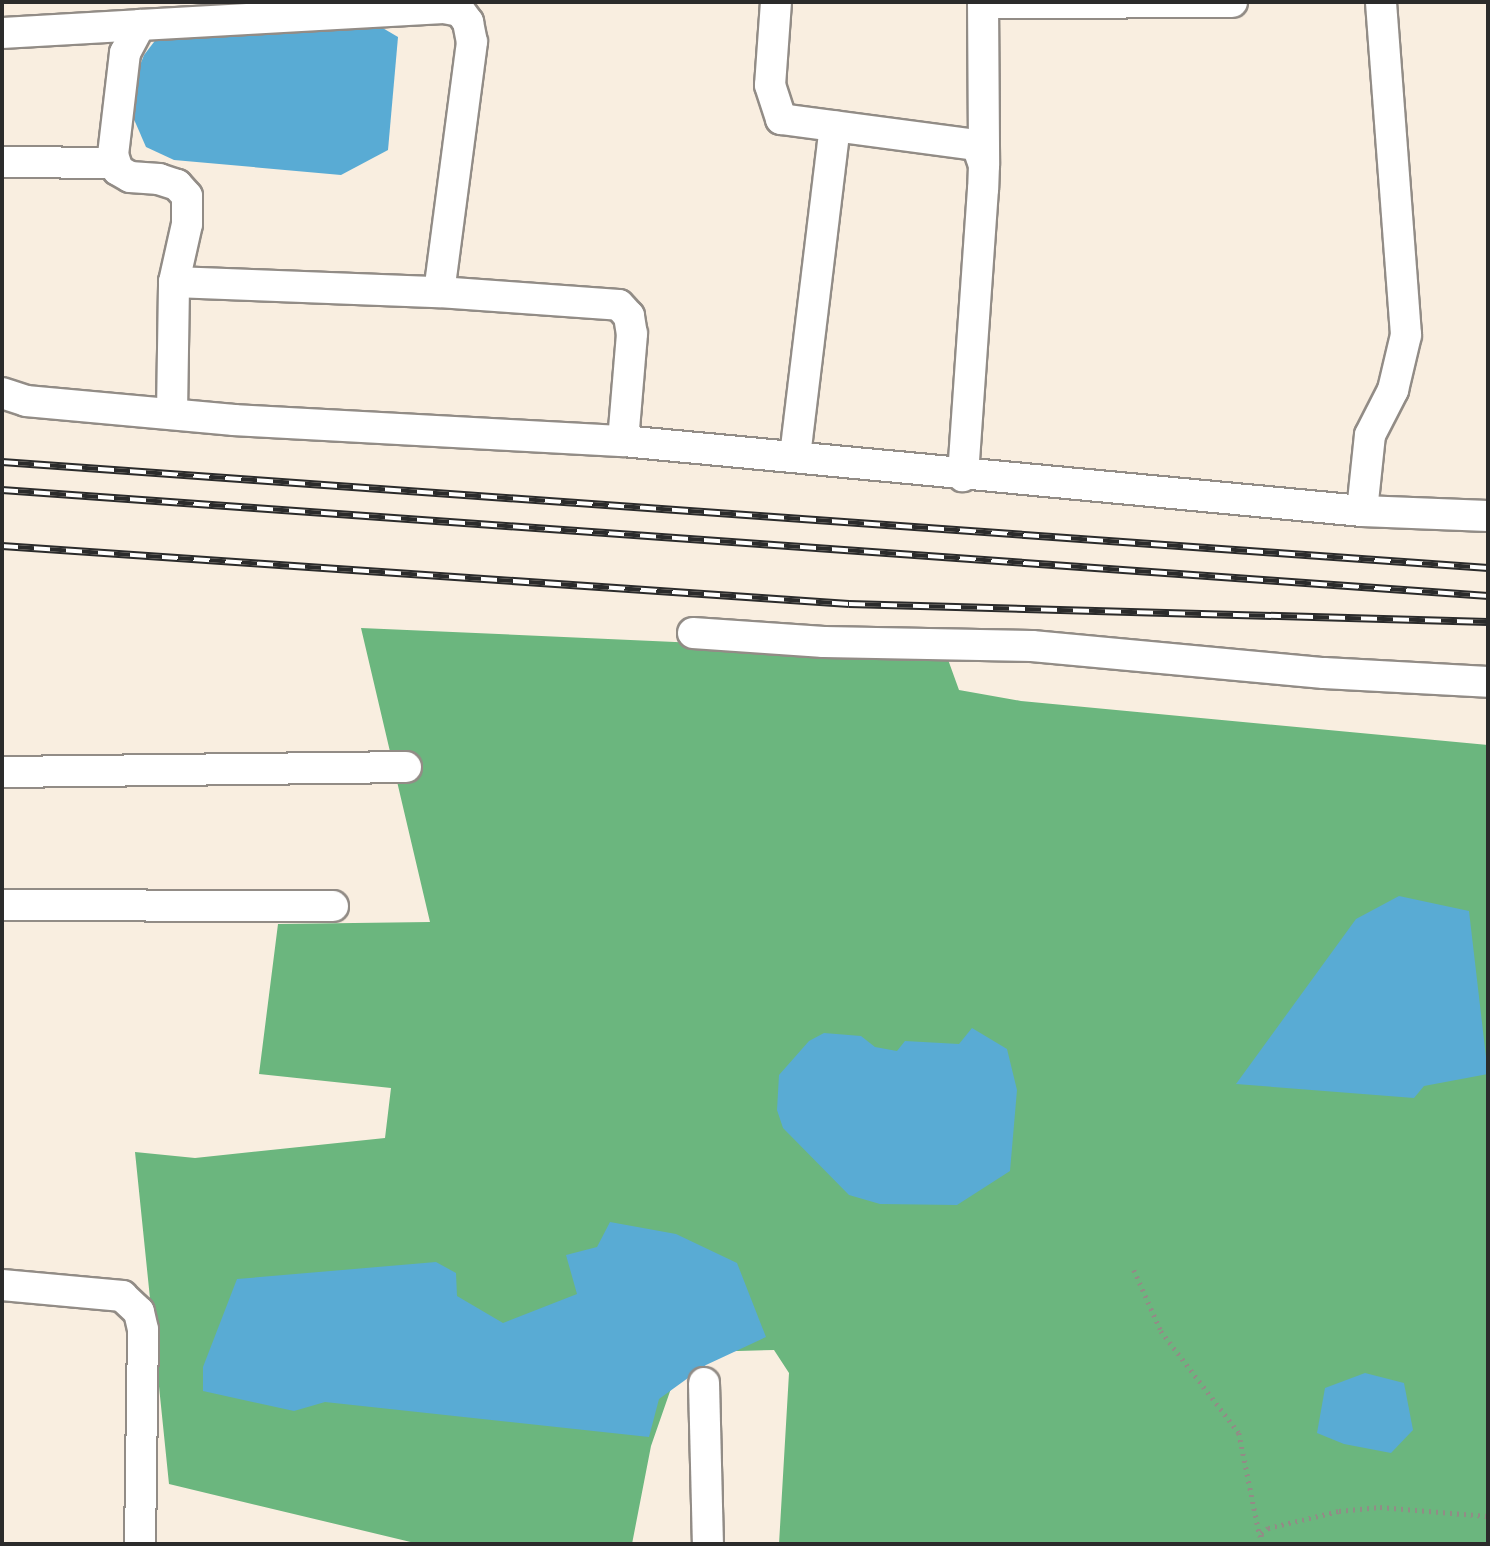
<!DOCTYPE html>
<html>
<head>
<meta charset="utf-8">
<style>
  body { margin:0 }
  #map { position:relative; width:1490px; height:1546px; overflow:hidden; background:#f9eee0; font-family:"IM FELL Double Pica",serif }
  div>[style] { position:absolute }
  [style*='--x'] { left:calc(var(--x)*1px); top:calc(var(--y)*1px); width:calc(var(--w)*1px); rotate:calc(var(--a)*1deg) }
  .forest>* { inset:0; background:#6bb67e }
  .water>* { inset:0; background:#59abd4 }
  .path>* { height:4.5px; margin-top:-2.25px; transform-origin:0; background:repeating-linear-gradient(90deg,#928c86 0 2px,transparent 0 7px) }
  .roads { filter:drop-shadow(2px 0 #928c86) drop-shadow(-2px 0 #928c86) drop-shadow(0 2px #928c86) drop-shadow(0 -2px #928c86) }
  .minor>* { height:30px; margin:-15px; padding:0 15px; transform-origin:15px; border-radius:15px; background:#fff }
  .rail>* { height:8px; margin-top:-4px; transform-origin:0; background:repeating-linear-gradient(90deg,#fff 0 16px,#2b2b2b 0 32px); box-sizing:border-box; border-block:2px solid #2b2b2b }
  span { translate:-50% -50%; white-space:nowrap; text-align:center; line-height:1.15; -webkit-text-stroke:5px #fff; paint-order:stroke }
  .frame { position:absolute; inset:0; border:4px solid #2b2b2b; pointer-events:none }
</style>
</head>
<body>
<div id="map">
  <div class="forest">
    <i style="clip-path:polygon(361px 628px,946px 654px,959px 690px,1021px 701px,1488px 745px,1488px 1544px,779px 1544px,789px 1373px,774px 1350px,702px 1352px,675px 1377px,651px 1446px,632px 1544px,419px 1544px,169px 1484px,135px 1152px,195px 1158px,385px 1138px,391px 1088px,259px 1074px,278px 924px,430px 922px)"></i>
  </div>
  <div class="water">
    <i style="clip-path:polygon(369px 20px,398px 37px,388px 150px,341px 175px,174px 160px,146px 147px,126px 101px,144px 55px,164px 29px)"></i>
    <i style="clip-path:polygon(1399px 896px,1469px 911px,1488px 1074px,1424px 1086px,1414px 1098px,1236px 1084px,1356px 919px)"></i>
    <i style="clip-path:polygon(972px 1028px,1007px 1049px,1017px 1090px,1010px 1171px,957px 1205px,880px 1204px,849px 1195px,783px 1128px,777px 1110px,779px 1075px,809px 1041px,824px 1033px,861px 1036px,875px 1047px,897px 1051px,905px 1041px,959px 1044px)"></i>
    <i style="clip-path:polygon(610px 1222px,676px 1234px,737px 1263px,766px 1337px,706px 1365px,659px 1399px,649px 1437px,325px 1402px,294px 1411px,203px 1391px,203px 1367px,237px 1279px,436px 1262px,456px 1273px,457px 1296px,503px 1323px,577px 1294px,566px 1255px,597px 1247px)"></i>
    <i style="clip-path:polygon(1365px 1373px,1404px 1383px,1413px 1430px,1391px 1453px,1344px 1444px,1317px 1433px,1325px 1388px)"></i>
  </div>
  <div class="path">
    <i style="--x:1134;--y:1270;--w:67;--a:66.1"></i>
    <i style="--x:1161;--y:1331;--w:128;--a:52.6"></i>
    <i style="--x:1239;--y:1433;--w:106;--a:78.6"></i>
    <i style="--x:1261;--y:1544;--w:11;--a:-90"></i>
    <i style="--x:1261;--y:1533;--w:9;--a:-36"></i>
    <i style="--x:1268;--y:1528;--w:73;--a:-13.5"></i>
    <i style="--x:1339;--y:1511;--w:41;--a:-5.6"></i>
    <i style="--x:1380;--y:1507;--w:108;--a:4.8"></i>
  </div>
  <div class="roads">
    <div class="minor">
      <i style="--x:776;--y:2;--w:83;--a:94.1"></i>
      <i style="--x:770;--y:85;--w:36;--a:72"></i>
      <i style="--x:781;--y:119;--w:198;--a:7.6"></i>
      <i style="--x:977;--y:145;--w:21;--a:71"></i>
      <i style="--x:984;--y:165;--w:24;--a:92"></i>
      <i style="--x:983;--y:189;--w:288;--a:94"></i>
      <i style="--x:983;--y:2;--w:163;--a:89.6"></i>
      <i style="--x:983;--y:3;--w:249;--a:-0.2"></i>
      <i style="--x:2;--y:33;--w:138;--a:-3.3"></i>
      <i style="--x:2;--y:162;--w:112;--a:0.5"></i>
      <i style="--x:174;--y:282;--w:265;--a:2.2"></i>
      <i style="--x:439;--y:292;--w:180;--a:4.1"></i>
      <i style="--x:619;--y:305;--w:15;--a:48"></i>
      <i style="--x:629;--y:316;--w:18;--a:81"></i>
      <i style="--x:632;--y:334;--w:107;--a:94.8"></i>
      <i style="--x:2;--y:393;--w:25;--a:18"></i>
      <i style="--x:26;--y:401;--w:209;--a:5.2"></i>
      <i style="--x:234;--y:420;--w:390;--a:3.1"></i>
      <i style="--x:623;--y:441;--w:742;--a:5.41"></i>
      <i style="--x:1362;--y:511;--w:126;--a:2.3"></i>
      <i style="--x:172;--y:413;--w:131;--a:-89.1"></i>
      <i style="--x:174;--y:282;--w:59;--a:-77.4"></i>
      <i style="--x:187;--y:224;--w:28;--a:-90"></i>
      <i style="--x:187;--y:196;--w:15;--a:-132"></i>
      <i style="--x:177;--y:185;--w:19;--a:-162"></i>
      <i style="--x:159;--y:179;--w:29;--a:-176"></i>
      <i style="--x:130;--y:177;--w:14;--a:-150"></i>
      <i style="--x:118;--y:170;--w:16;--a:-108"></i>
      <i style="--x:113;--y:155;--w:103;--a:-83.3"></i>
      <i style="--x:125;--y:53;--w:32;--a:-62"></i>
      <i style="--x:140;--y:25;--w:304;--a:-3.2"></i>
      <i style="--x:444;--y:8;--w:16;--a:11"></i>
      <i style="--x:460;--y:11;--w:14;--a:54"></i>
      <i style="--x:468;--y:22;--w:20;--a:79"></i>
      <i style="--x:472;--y:42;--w:252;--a:97.5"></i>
      <i style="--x:795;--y:456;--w:332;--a:-83.1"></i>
      <i style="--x:1362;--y:511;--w:76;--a:-84"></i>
      <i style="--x:1370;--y:435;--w:51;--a:-62.9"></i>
      <i style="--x:1393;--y:390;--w:57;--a:-76.7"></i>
      <i style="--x:1406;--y:335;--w:334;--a:-94.3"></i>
      <i style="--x:693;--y:633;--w:131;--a:3.9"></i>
      <i style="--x:824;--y:642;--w:208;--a:1.1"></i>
      <i style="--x:1032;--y:646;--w:293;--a:5.3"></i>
      <i style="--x:1324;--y:673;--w:164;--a:3.1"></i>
      <i style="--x:2;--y:772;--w:404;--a:-0.7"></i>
      <i style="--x:2;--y:905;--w:331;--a:0.2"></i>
      <i style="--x:2;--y:1285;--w:121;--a:5.2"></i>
      <i style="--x:122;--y:1296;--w:23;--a:43"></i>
      <i style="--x:139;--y:1312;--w:18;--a:77"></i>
      <i style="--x:143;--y:1330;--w:214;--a:90.8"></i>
      <i style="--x:704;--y:1383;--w:161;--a:88.6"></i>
    </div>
  </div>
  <div class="rail">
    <i style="--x:2;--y:462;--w:1490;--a:4.08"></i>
    <i style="--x:2;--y:490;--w:1490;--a:4.08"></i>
    <i style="--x:2;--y:546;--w:849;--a:3.92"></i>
    <i style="--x:849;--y:604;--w:639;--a:1.61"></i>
  </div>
  <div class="frame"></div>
</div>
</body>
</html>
